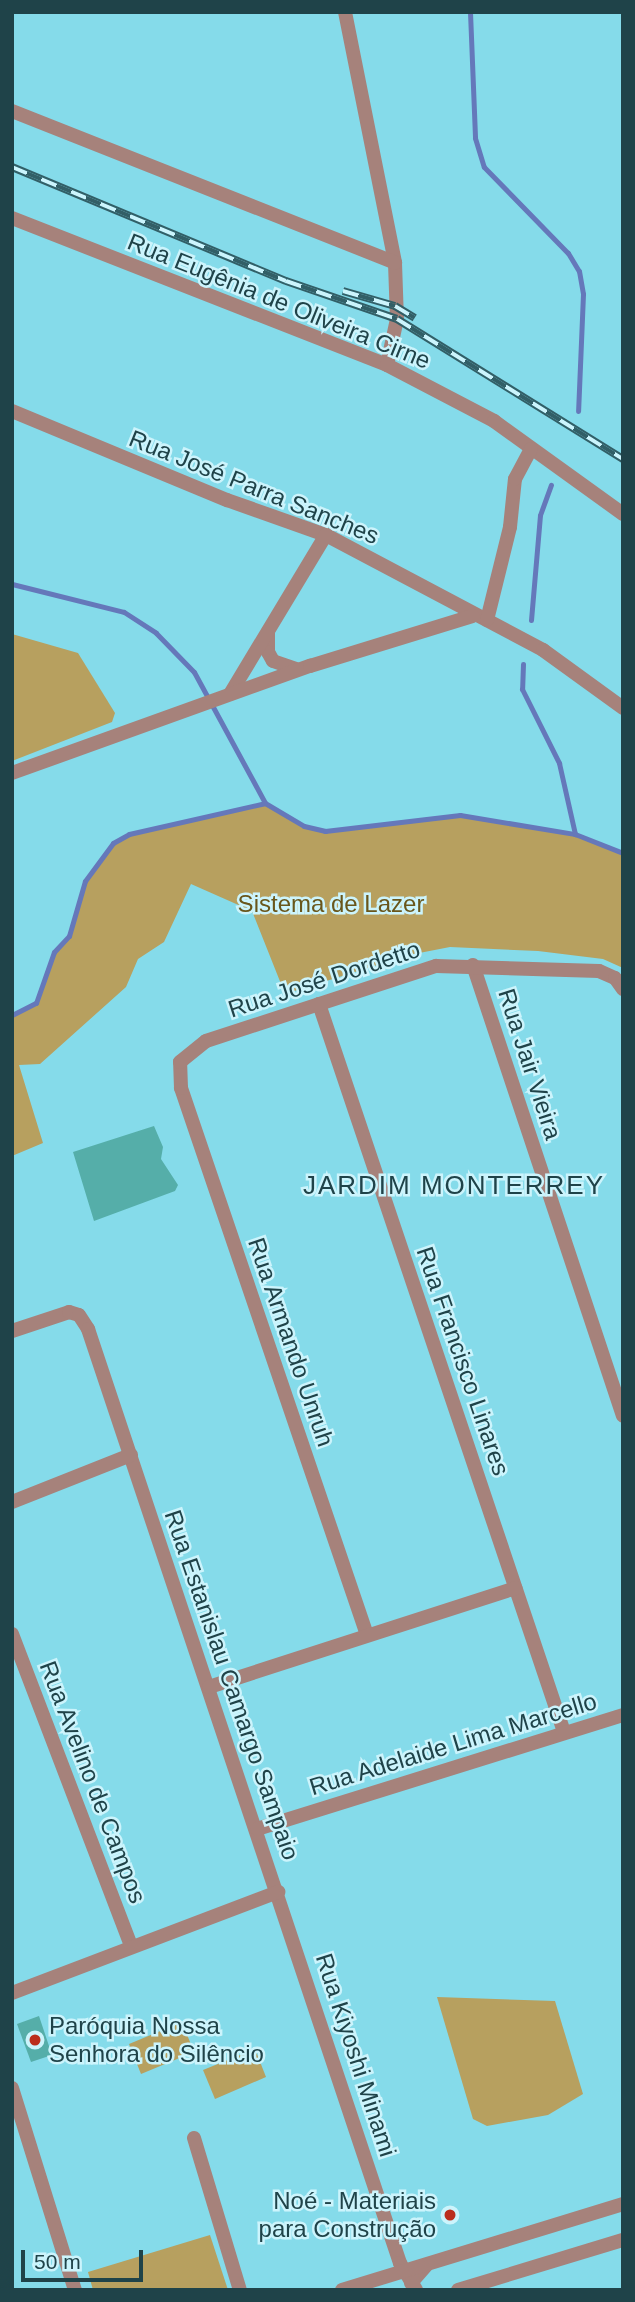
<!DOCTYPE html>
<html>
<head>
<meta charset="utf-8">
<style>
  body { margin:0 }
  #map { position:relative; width:635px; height:2302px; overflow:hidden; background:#85dbea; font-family:Arial,sans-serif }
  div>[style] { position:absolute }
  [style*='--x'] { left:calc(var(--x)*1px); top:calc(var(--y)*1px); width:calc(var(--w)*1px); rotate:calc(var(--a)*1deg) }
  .green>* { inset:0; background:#b7a05f }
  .stream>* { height:5px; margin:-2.5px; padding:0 2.5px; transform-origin:2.5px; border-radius:2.5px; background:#6578ba }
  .building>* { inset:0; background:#55aea9 }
  .minor>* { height:14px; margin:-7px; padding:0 7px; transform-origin:7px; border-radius:7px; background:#a6827b }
  .tertiary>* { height:14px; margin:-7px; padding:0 7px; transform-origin:7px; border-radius:7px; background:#a6827b }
  .rail>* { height:8px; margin-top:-4px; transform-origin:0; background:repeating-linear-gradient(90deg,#ccf4fc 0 16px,#325f67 0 32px); box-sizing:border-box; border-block:2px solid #325f67 }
  .dots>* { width:19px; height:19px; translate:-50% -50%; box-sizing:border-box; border:4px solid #ccf4fc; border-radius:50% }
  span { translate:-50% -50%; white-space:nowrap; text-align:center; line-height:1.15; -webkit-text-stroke:5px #ccf4fc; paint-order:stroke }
  .street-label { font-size:24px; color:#1f4349 }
  .park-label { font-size:24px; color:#69561b }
  .poi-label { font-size:24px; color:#1f4349 }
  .left { translate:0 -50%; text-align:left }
  .right { translate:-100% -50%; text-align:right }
  .neighbourhood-label { font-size:26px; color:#1f4349; letter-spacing:2px }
  .frame { position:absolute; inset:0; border:14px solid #1f4349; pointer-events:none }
  .scale { position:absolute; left:21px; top:2250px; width:122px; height:32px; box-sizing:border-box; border:4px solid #1f4349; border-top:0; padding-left:9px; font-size:21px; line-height:24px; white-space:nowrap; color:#1f4349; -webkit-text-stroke:5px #ccf4fc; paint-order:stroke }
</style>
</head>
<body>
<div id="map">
  <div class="green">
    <i style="clip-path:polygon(12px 634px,78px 653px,115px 713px,112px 722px,12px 761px)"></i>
    <i style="clip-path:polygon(265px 803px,304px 826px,325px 831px,460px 815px,575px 834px,623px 853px,623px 968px,603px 959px,538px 951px,450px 947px,409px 955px,285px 994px,252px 911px,191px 884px,164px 942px,138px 959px,126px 987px,40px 1064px,19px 1065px,43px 1143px,12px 1156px,12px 1015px,36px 1003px,54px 952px,69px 936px,85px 881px,113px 843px,131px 833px)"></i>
    <i style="clip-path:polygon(437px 1997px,555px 2001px,583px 2094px,548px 2115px,487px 2126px,473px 2119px)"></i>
    <i style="clip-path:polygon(182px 2022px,194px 2052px,141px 2074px,129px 2044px)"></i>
    <i style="clip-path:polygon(255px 2049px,266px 2077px,215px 2099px,203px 2070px)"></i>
    <i style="clip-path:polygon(210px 2235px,228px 2290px,93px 2290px,88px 2272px)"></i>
  </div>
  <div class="stream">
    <i style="--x:470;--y:12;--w:126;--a:87.7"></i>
    <i style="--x:475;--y:138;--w:30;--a:73"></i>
    <i style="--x:484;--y:167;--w:120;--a:45.7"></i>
    <i style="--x:568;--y:253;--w:21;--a:59"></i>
    <i style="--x:579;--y:271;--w:23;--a:80"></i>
    <i style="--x:583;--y:294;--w:117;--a:92.4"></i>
    <i style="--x:12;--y:584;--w:115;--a:14"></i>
    <i style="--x:124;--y:612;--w:38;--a:33"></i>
    <i style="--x:156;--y:633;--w:54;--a:45.7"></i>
    <i style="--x:194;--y:672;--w:149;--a:61.5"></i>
    <i style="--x:265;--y:803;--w:45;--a:30.5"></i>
    <i style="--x:304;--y:826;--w:22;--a:13"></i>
    <i style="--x:325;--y:831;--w:136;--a:-6.8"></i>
    <i style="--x:460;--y:815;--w:117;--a:9.4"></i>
    <i style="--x:575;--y:834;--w:52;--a:21.6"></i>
    <i style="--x:531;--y:620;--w:105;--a:-85.1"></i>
    <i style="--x:540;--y:515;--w:32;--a:-70"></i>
    <i style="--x:523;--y:664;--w:25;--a:92"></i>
    <i style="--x:522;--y:689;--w:83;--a:63.4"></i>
    <i style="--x:559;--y:763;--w:73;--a:77.3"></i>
    <i style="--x:12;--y:1015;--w:27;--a:-27"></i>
    <i style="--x:36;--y:1003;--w:54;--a:-70.6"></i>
    <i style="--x:54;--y:952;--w:22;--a:-47"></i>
    <i style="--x:69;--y:936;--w:57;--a:-73.8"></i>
    <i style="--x:85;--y:881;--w:47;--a:-53.6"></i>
    <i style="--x:113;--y:843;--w:18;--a:-29"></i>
    <i style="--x:129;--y:834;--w:139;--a:-12.8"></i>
  </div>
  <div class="building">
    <i style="clip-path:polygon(154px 1126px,163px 1147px,161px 1159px,178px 1185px,175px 1191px,94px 1221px,73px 1152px)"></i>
    <i style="clip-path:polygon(39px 2016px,52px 2055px,31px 2062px,17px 2024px)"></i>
  </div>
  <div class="minor">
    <i style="--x:345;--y:12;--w:256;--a:78.7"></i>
    <i style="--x:395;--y:263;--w:56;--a:88"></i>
    <i style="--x:397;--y:319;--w:47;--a:102.3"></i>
    <i style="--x:12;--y:111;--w:412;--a:21.6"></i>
    <i style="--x:12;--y:218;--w:403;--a:21.4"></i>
    <i style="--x:387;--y:365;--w:121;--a:27.6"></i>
    <i style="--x:494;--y:421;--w:159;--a:35.8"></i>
    <i style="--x:12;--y:411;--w:233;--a:22.5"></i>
    <i style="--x:227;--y:500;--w:105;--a:19.5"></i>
    <i style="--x:326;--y:535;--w:246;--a:27.9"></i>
    <i style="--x:543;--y:650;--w:99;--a:35.9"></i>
    <i style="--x:487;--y:620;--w:96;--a:-76.1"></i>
    <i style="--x:510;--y:527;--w:48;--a:-84.1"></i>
    <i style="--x:515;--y:479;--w:34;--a:-62"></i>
    <i style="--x:268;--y:632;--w:20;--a:90"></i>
    <i style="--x:268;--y:652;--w:10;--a:61"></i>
    <i style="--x:273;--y:661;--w:24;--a:19"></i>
    <i style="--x:230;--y:694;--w:186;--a:-58.9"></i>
    <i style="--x:12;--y:773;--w:317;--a:-19.8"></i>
    <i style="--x:310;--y:666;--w:170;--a:-17.1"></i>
    <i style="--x:473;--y:965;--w:475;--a:71.6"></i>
    <i style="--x:319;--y:1004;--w:768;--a:71.4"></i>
    <i style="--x:12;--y:1331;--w:60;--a:-18.4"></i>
    <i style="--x:69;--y:1312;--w:10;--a:17"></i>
    <i style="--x:79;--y:1315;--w:17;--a:57"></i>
    <i style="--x:88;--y:1329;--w:985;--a:71.53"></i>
    <i style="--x:400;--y:2263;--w:31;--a:59"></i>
    <i style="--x:12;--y:1502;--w:128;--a:-21.6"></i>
    <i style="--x:12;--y:1634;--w:334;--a:69.1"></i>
    <i style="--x:367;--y:1635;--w:578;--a:-108.78"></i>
    <i style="--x:181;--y:1088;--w:26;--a:-92"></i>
    <i style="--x:180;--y:1062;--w:33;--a:-39"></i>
    <i style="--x:206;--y:1041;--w:242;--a:-18.1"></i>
    <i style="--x:436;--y:966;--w:163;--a:1.8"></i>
    <i style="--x:599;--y:971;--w:17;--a:24"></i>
    <i style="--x:615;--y:978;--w:14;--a:54"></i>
    <i style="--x:209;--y:1687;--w:322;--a:-17.9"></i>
    <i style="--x:257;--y:1829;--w:383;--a:-17.3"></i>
    <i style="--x:12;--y:1993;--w:285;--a:-20.8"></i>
    <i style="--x:12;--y:2088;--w:212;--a:72.7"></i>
    <i style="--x:194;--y:2138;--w:159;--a:73.2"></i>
  </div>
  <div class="tertiary">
    <i style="--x:411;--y:2283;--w:23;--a:-49"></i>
    <i style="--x:342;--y:2290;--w:294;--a:-17"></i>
    <i style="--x:458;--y:2290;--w:172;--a:-16.9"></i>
  </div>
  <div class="rail">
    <i style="--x:12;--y:167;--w:297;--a:22.6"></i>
    <i style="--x:286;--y:281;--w:117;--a:18.9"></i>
    <i style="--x:397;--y:319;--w:266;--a:31.8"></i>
    <i style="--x:343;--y:291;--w:54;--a:16.1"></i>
    <i style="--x:395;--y:306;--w:23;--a:31"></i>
  </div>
  <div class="dots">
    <i style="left:35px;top:2040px;background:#bb2e1d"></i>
    <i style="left:450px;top:2215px;background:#bb2e1d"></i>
  </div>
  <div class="street-label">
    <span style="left:279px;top:301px;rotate:22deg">Rua Eugênia de Oliveira Cirne</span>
    <span style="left:254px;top:487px;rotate:22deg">Rua José Parra Sanches</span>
    <span style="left:324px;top:979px;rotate:-18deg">Rua José Dordetto</span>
    <span style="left:530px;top:1064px;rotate:72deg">Rua Jair Vieira</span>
    <span style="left:291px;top:1342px;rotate:71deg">Rua Armando Unruh</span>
    <span style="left:463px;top:1361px;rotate:71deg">Rua Francisco Linares</span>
    <span style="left:232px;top:1685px;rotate:71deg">Rua Estanislau Camargo Sampaio</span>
    <span style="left:453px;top:1744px;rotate:-17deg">Rua Adelaide Lima Marcello</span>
    <span style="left:93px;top:1782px;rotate:69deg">Rua Avelino de Campos</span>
    <span style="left:356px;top:2055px;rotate:72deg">Rua Kiyoshi Minami</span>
  </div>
  <div class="park-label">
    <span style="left:331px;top:904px">Sistema de Lazer</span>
  </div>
  <div class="poi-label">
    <span class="left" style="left:49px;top:2040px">Paróquia Nossa<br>Senhora do Silêncio</span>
    <span class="right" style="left:436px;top:2215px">Noé - Materiais<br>para Construção</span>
  </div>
  <div class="neighbourhood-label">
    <span style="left:454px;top:1186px">JARDIM MONTERREY</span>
  </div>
  <div class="frame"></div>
  <div class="scale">50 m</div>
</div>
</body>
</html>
